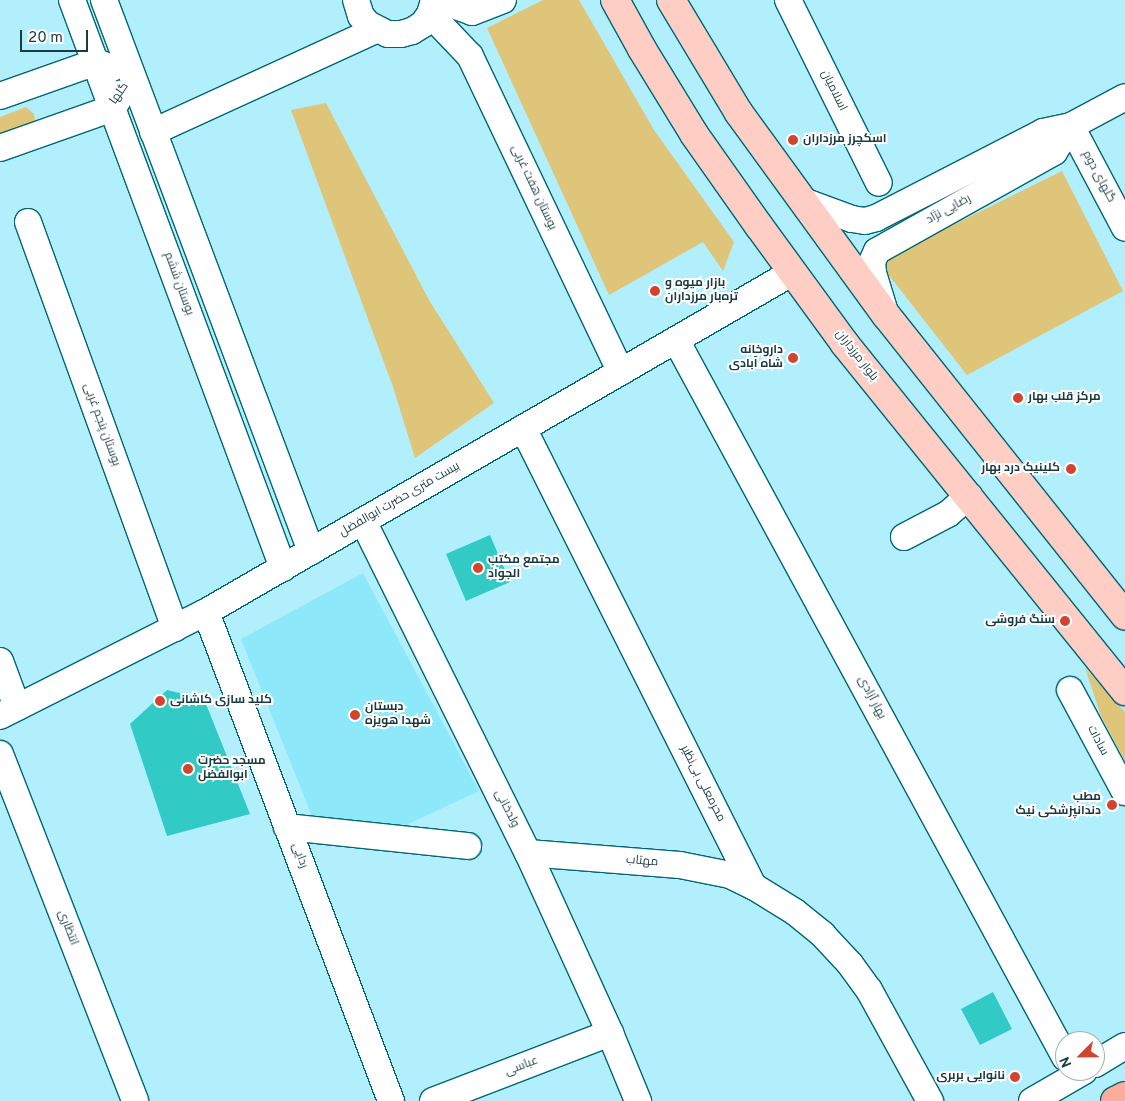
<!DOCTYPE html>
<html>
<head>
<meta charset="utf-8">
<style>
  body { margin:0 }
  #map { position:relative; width:1125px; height:1101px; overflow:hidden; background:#b1effc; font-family:Overpass,Cairo,sans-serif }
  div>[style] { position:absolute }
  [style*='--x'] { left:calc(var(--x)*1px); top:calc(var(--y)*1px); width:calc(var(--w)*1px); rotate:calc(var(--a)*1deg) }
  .built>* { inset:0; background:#8de8fa }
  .green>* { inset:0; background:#dec579 }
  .building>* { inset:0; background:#31cac5 }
  .roads { filter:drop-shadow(1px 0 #016573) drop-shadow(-1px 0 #016573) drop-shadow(0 1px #016573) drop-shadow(0 -1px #016573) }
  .minor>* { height:26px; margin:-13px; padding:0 13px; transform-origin:13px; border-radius:13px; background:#fff }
  .major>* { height:28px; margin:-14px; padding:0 14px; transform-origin:14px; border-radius:14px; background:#fecdc4 }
  .highway>* { height:28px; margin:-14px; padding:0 14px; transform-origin:14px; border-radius:14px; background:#fdac9c }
  .dots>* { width:14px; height:14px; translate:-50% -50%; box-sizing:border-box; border:2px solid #fff; border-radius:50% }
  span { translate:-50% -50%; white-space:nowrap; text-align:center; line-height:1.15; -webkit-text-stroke:4px #fff; paint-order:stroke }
  .street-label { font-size:12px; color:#193b41 }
  .poi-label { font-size:12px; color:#193b41; font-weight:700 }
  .left { translate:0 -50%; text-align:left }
  .right { translate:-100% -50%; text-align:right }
  .north { position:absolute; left:1055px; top:1031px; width:50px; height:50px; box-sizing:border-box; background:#fff; border:1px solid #a3b1b3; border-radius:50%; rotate:247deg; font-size:14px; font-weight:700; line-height:20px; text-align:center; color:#193b41 }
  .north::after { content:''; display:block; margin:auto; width:18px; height:22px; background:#d1452f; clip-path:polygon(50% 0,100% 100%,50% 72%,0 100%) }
  .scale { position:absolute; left:20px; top:30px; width:68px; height:22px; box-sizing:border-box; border:2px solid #193b41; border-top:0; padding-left:6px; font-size:15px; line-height:18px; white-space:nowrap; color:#193b41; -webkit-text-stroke:4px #fff; paint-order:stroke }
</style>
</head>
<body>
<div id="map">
  <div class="built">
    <i style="clip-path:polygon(363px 573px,479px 791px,404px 826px,312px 816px,241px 639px)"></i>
  </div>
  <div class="green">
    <i style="clip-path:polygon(543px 0,579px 0,654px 130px,734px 242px,723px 271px,703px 242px,609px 295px,487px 28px)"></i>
    <i style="clip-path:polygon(326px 103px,429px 300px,494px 403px,415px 458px,393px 387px,291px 110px)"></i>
    <i style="clip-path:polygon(26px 107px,34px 114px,35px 121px,32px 130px,0 142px,0 117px)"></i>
    <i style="clip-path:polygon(1062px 171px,1123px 291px,967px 375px,884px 269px,892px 255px)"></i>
    <i style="clip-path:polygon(1085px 668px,1125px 712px,1125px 761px,1101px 716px)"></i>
  </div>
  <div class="building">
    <i style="clip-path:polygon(490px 535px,510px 582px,466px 601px,446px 554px)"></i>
    <i style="clip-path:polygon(167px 690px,204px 699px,250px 814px,167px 836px,130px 724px)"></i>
    <i style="clip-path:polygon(993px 992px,1012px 1029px,980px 1045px,961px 1009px)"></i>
  </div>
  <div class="roads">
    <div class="minor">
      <i style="--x:72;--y:0;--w:606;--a:69.62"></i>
      <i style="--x:104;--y:0;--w:589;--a:69.41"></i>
      <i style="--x:356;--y:0;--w:17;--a:73"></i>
      <i style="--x:361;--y:16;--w:11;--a:49"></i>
      <i style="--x:368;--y:24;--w:22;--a:27"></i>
      <i style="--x:388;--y:34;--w:13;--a:0"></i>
      <i style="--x:401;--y:34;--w:11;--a:-15"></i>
      <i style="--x:412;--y:31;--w:13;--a:-32"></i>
      <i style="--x:423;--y:24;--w:12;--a:-55"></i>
      <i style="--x:430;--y:14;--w:15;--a:-74"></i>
      <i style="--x:438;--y:0;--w:36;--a:19"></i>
      <i style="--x:472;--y:12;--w:33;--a:-21"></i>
      <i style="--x:788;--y:0;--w:204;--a:63.6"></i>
      <i style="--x:430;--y:14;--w:58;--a:46.4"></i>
      <i style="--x:470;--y:56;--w:350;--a:64.5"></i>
      <i style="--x:0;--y:96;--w:102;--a:-19.5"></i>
      <i style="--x:96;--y:62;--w:17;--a:21"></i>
      <i style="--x:1071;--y:126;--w:115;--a:62.1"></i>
      <i style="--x:153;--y:132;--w:245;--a:-24.6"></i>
      <i style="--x:0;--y:148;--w:120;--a:-19.5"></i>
      <i style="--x:113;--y:108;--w:17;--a:-59"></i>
      <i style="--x:803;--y:201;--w:52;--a:20.2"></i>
      <i style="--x:852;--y:219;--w:13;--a:9"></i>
      <i style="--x:865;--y:221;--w:11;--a:-15"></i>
      <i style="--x:876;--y:218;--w:188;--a:-27.2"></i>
      <i style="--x:1043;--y:132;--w:29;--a:-12"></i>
      <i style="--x:1071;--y:126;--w:61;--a:-28.2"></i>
      <i style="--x:28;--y:222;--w:432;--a:70.1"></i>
      <i style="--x:884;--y:309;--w:38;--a:-107"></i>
      <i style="--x:873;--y:273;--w:11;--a:-95"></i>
      <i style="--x:872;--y:262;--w:12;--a:-66"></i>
      <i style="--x:877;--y:251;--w:203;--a:-29.2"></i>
      <i style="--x:1054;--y:152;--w:31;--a:-57"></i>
      <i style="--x:676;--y:340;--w:816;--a:61.52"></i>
      <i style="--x:523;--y:428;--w:513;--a:63.33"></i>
      <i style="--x:363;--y:521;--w:371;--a:63.6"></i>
      <i style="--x:528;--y:853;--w:198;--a:65.5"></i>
      <i style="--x:610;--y:1033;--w:74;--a:67.6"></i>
      <i style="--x:904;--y:537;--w:50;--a:-27.6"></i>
      <i style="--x:948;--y:514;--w:28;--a:-41"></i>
      <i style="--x:206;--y:612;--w:523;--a:69.28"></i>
      <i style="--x:0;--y:661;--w:49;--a:69.7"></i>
      <i style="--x:1070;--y:690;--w:116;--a:61.7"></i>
      <i style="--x:0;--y:716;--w:231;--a:-26.8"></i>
      <i style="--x:206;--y:612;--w:678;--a:-30.08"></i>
      <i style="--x:0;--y:754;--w:372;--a:68.7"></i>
      <i style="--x:287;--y:827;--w:182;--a:6"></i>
      <i style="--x:528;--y:853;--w:152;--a:4.5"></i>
      <i style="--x:680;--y:865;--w:51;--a:11.3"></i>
      <i style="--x:730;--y:875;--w:25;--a:26"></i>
      <i style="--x:753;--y:886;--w:49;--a:31.8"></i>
      <i style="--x:795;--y:912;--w:36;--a:39"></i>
      <i style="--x:823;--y:935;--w:40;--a:47"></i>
      <i style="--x:850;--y:964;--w:32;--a:54"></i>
      <i style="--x:869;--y:990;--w:127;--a:61.2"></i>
      <i style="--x:1095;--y:1064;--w:35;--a:-31"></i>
      <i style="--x:433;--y:1101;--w:190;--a:-21"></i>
      <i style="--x:1032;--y:1101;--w:60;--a:-30"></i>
    </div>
    <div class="major">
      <i style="--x:615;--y:0;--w:56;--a:61.1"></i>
      <i style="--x:642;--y:49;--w:100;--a:58.5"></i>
      <i style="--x:694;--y:134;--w:113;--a:54.8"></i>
      <i style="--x:759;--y:226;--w:146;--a:53.9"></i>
      <i style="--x:845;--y:344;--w:446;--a:51.1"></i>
      <i style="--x:671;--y:0;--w:132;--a:59"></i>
      <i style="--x:739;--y:113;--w:250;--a:54"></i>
      <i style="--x:886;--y:315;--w:384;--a:51.5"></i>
    </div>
    <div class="highway">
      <i style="--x:1115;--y:1101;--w:11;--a:-27"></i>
    </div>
  </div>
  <div class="dots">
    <i style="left:793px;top:140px;background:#d1452f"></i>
    <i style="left:655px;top:291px;background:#d1452f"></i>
    <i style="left:793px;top:358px;background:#d1452f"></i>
    <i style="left:1018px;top:398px;background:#d1452f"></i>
    <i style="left:1071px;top:469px;background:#d1452f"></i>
    <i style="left:478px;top:568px;background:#d1452f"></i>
    <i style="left:1065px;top:621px;background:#d1452f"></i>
    <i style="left:160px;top:701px;background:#d1452f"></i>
    <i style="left:355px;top:715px;background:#d1452f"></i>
    <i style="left:188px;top:769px;background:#d1452f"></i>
    <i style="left:1112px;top:805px;background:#d1452f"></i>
    <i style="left:1015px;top:1077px;background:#d1452f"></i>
  </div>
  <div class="street-label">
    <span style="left:833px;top:91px;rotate:64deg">اسلامیان</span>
    <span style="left:120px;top:94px;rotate:-55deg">گلها</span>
    <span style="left:1098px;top:177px;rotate:62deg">گلهای دوم</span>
    <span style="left:533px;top:188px;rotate:65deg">بوستان هفت غربی</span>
    <span style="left:949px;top:210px;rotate:-29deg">رضایی نژاد</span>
    <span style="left:178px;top:284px;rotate:70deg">بوستان ششم</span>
    <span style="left:856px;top:356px;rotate:52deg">بلوار مرزداران</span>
    <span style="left:101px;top:425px;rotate:70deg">بوستان پنجم غربی</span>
    <span style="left:400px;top:500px;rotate:-30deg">بیست متری حضرت ابوالفضل</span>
    <span style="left:871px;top:698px;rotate:62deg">بهار آزادی</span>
    <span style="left:1097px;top:741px;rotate:62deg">سادات</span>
    <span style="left:702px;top:784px;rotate:63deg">محرمعلی بی‌نظیر</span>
    <span style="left:506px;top:809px;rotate:63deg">ولدخانی</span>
    <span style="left:299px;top:856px;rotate:69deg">ردایی</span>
    <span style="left:642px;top:862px;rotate:5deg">مهتاب</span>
    <span style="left:67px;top:928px;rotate:69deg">انتظاری</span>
    <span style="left:522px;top:1067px;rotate:-21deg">عباسی</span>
  </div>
  <div class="poi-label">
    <span class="left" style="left:803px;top:140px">اسکچرز مرزداران</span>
    <span class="left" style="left:665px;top:291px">بازار میوه و<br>تره‌بار مرزداران</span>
    <span class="right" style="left:783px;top:358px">داروخانه<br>شاه آبادی</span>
    <span class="left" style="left:1028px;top:398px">مرکز قلب بهار</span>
    <span class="right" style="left:1060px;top:469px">کلینیک درد بهار</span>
    <span class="left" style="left:488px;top:568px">مجتمع مکتب<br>الجواد</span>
    <span class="right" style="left:1055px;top:621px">سنگ فروشی</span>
    <span class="left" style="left:170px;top:701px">کلید سازی کاشانی</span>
    <span class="left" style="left:365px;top:715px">دبستان<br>شهدا هویزه</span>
    <span class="left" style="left:198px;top:769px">مسجد حضرت<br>ابوالفضل</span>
    <span class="right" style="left:1101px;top:805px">مطب<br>دندانپزشکی نیک</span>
    <span class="right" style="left:1005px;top:1077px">نانوایی بربری</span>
  </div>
  <div class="north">N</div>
  <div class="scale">20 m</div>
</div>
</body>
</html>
